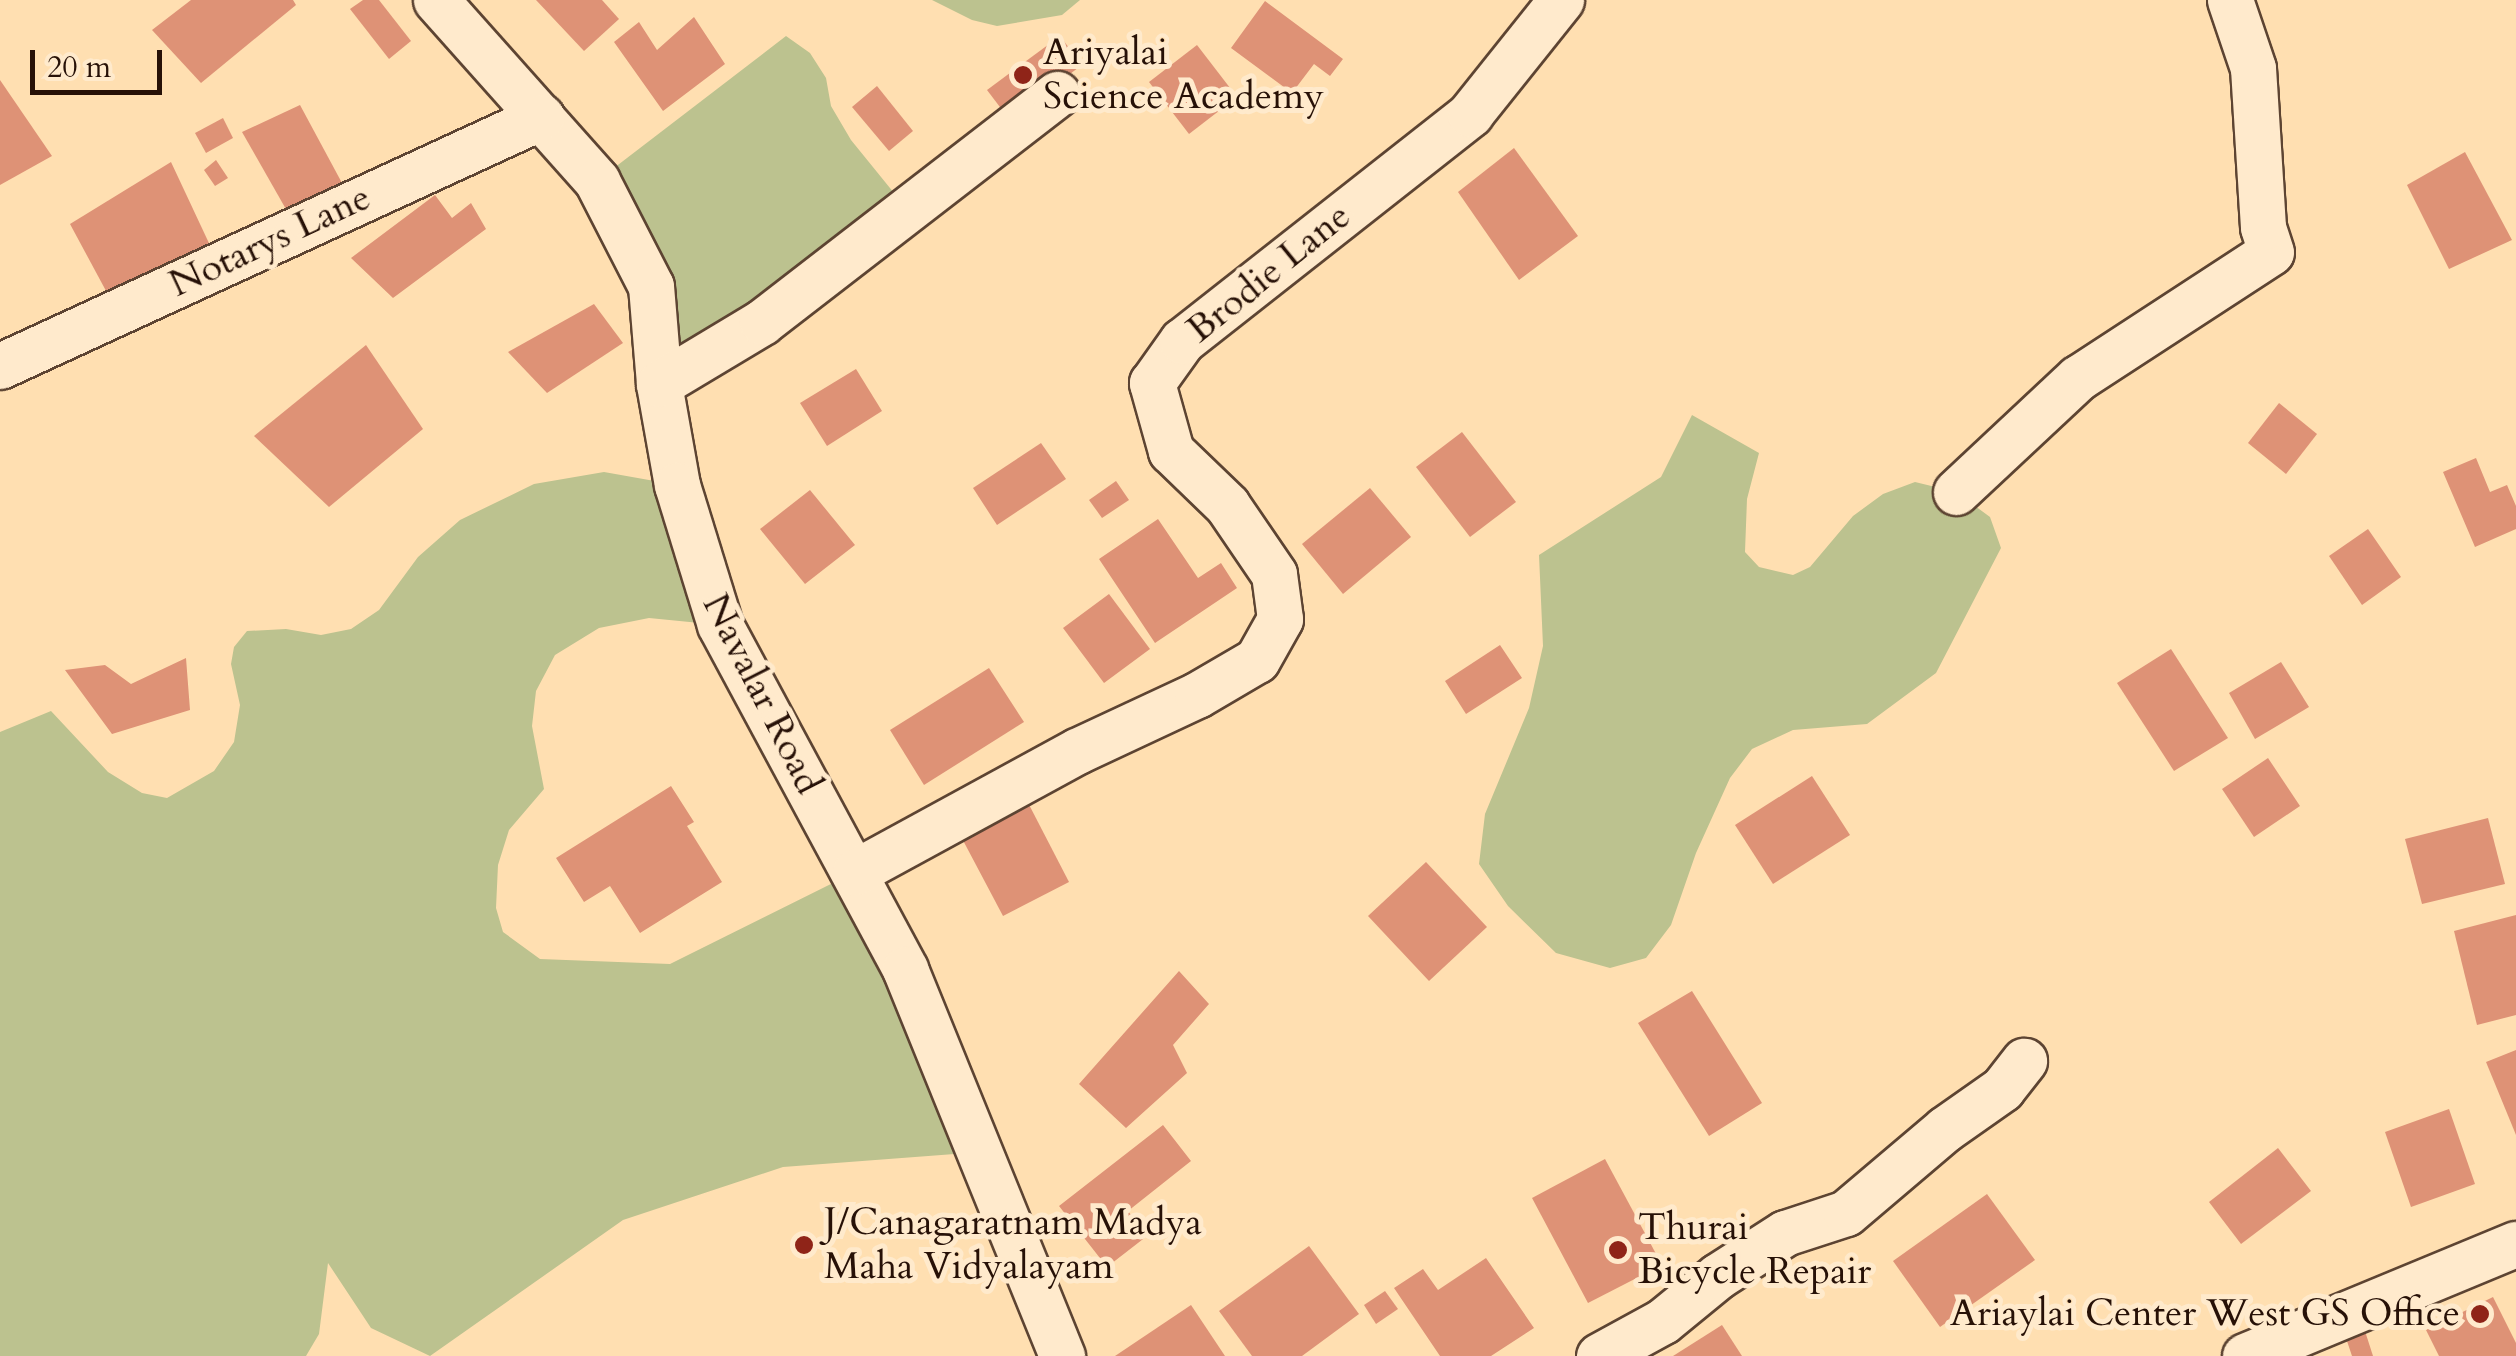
<!DOCTYPE html>
<html>
<head>
<meta charset="utf-8">
<style>
  body { margin:0 }
  #map { position:relative; width:2516px; height:1356px; overflow:hidden; background:#ffdfb1; font-family:Cardo,serif }
  div>[style] { position:absolute }
  [style*='--x'] { left:calc(var(--x)*1px); top:calc(var(--y)*1px); width:calc(var(--w)*1px); rotate:calc(var(--a)*1deg) }
  .green>* { inset:0; background:#bcc28f }
  .building>* { inset:0; background:#de9276 }
  .roads { filter:drop-shadow(2px 0 #5d4432) drop-shadow(-2px 0 #5d4432) drop-shadow(0 2px #5d4432) drop-shadow(0 -2px #5d4432) }
  .minor>* { height:45px; margin:-22.5px; padding:0 22.5px; transform-origin:22.5px; border-radius:22.5px; background:#ffeacc }
  .dots>* { width:28px; height:28px; translate:-50% -50%; box-sizing:border-box; border:5px solid #ffeacc; border-radius:50% }
  span { translate:-50% -50%; white-space:nowrap; text-align:center; line-height:1.15; -webkit-text-stroke:10px #ffeacc; paint-order:stroke }
  .poi-label { font-size:38px; color:#271107 }
  .left { translate:0 -50%; text-align:left }
  .right { translate:-100% -50%; text-align:right }
  .street-label { font-size:38px; color:#271107 }
  .scale { position:absolute; left:30px; top:50px; width:132px; height:45px; box-sizing:border-box; border:5px solid #271107; border-top:0; padding-left:12px; font-size:30px; line-height:35px; white-space:nowrap; color:#271107; -webkit-text-stroke:8px #ffeacc; paint-order:stroke }
</style>
</head>
<body>
<div id="map">
  <div class="green">
    <i style="clip-path:polygon(932px 0,1080px 0,1062px 15px,997px 26px,972px 20px)"></i>
    <i style="clip-path:polygon(786px 36px,810px 53px,826px 78px,831px 106px,851px 140px,907px 209px,659px 384px,597px 181px)"></i>
    <i style="clip-path:polygon(1692px 415px,1759px 453px,1747px 499px,1745px 552px,1759px 567px,1793px 575px,1810px 567px,1853px 516px,1883px 494px,1915px 482px,1956px 492px,1990px 517px,2001px 548px,1936px 673px,1867px 724px,1793px 730px,1752px 749px,1730px 778px,1696px 853px,1671px 925px,1646px 958px,1610px 968px,1556px 953px,1508px 906px,1479px 864px,1485px 814px,1529px 708px,1543px 646px,1539px 555px,1661px 477px)"></i>
    <i style="clip-path:polygon(604px 472px,677px 485px,720px 625px,649px 618px,599px 628px,555px 655px,536px 691px,532px 726px,544px 789px,509px 830px,498px 865px,496px 908px,503px 932px,540px 959px,670px 964px,855px 872px,981px 1152px,783px 1167px,623px 1220px,430px 1356px,371px 1328px,328px 1263px,319px 1334px,306px 1356px,0 1356px,0 732px,51px 711px,108px 772px,142px 793px,167px 798px,214px 771px,234px 742px,240px 705px,231px 664px,234px 647px,247px 631px,286px 629px,321px 635px,351px 629px,379px 610px,418px 557px,460px 520px,534px 484px)"></i>
  </div>
  <div class="building">
    <i style="clip-path:polygon(191px 0,293px 0,296px 5px,201px 83px,152px 30px)"></i>
    <i style="clip-path:polygon(363px 0,379px 0,411px 41px,389px 59px,350px 9px)"></i>
    <i style="clip-path:polygon(536px 0,602px 0,619px 19px,584px 51px)"></i>
    <i style="clip-path:polygon(1265px 1px,1343px 59px,1330px 76px,1314px 64px,1292px 93px,1231px 48px)"></i>
    <i style="clip-path:polygon(694px 17px,725px 64px,663px 111px,614px 42px,639px 22px,657px 50px)"></i>
    <i style="clip-path:polygon(1060px 36px,1082px 65px,1009px 119px,987px 90px)"></i>
    <i style="clip-path:polygon(1197px 45px,1237px 97px,1189px 134px,1149px 82px)"></i>
    <i style="clip-path:polygon(0 80px,52px 156px,0 185px)"></i>
    <i style="clip-path:polygon(877px 86px,913px 131px,889px 151px,852px 107px)"></i>
    <i style="clip-path:polygon(300px 105px,342px 183px,291px 218px,242px 132px)"></i>
    <i style="clip-path:polygon(223px 118px,233px 138px,206px 153px,195px 133px)"></i>
    <i style="clip-path:polygon(1514px 148px,1578px 236px,1519px 280px,1458px 192px)"></i>
    <i style="clip-path:polygon(2465px 152px,2512px 240px,2449px 269px,2407px 185px)"></i>
    <i style="clip-path:polygon(216px 160px,228px 178px,215px 186px,204px 170px)"></i>
    <i style="clip-path:polygon(171px 162px,215px 256px,112px 302px,70px 224px)"></i>
    <i style="clip-path:polygon(435px 195px,452px 218px,471px 203px,486px 229px,393px 298px,351px 258px)"></i>
    <i style="clip-path:polygon(594px 304px,623px 343px,547px 393px,508px 352px)"></i>
    <i style="clip-path:polygon(366px 345px,423px 429px,329px 507px,254px 436px)"></i>
    <i style="clip-path:polygon(856px 369px,882px 411px,827px 446px,800px 403px)"></i>
    <i style="clip-path:polygon(2279px 403px,2317px 434px,2286px 474px,2248px 443px)"></i>
    <i style="clip-path:polygon(1462px 432px,1516px 502px,1470px 537px,1416px 467px)"></i>
    <i style="clip-path:polygon(1041px 443px,1066px 479px,997px 525px,973px 488px)"></i>
    <i style="clip-path:polygon(2476px 458px,2490px 492px,2507px 485px,2516px 506px,2516px 529px,2475px 547px,2443px 472px)"></i>
    <i style="clip-path:polygon(1116px 481px,1129px 500px,1102px 518px,1089px 500px)"></i>
    <i style="clip-path:polygon(1370px 488px,1411px 537px,1343px 594px,1302px 544px)"></i>
    <i style="clip-path:polygon(810px 490px,855px 545px,805px 584px,760px 529px)"></i>
    <i style="clip-path:polygon(1158px 519px,1198px 578px,1221px 563px,1237px 588px,1155px 643px,1099px 559px)"></i>
    <i style="clip-path:polygon(2368px 529px,2401px 577px,2362px 605px,2329px 556px)"></i>
    <i style="clip-path:polygon(1109px 594px,1150px 649px,1104px 683px,1063px 628px)"></i>
    <i style="clip-path:polygon(1500px 645px,1522px 678px,1466px 714px,1445px 681px)"></i>
    <i style="clip-path:polygon(2171px 649px,2228px 738px,2174px 771px,2117px 683px)"></i>
    <i style="clip-path:polygon(186px 658px,190px 710px,112px 734px,65px 670px,105px 665px,131px 684px)"></i>
    <i style="clip-path:polygon(2281px 662px,2309px 707px,2255px 739px,2229px 693px)"></i>
    <i style="clip-path:polygon(989px 668px,1024px 722px,924px 785px,890px 730px)"></i>
    <i style="clip-path:polygon(2268px 758px,2300px 806px,2254px 837px,2222px 789px)"></i>
    <i style="clip-path:polygon(1812px 776px,1850px 835px,1773px 884px,1735px 825px)"></i>
    <i style="clip-path:polygon(671px 786px,694px 822px,687px 826px,722px 882px,640px 933px,610px 886px,584px 902px,556px 858px)"></i>
    <i style="clip-path:polygon(1024px 795px,1069px 882px,1003px 916px,957px 829px)"></i>
    <i style="clip-path:polygon(2488px 818px,2505px 884px,2422px 904px,2405px 839px)"></i>
    <i style="clip-path:polygon(1426px 862px,1487px 927px,1429px 981px,1368px 916px)"></i>
    <i style="clip-path:polygon(2516px 915px,2516px 1015px,2477px 1025px,2454px 931px)"></i>
    <i style="clip-path:polygon(1179px 971px,1209px 1004px,1173px 1045px,1187px 1073px,1126px 1128px,1079px 1084px)"></i>
    <i style="clip-path:polygon(1692px 991px,1762px 1103px,1709px 1136px,1638px 1023px)"></i>
    <i style="clip-path:polygon(2516px 1050px,2516px 1135px,2486px 1062px)"></i>
    <i style="clip-path:polygon(2449px 1109px,2475px 1184px,2411px 1207px,2385px 1132px)"></i>
    <i style="clip-path:polygon(1163px 1125px,1191px 1161px,1128px 1211px,1147px 1236px,1107px 1267px,1059px 1206px)"></i>
    <i style="clip-path:polygon(2278px 1148px,2311px 1191px,2241px 1244px,2209px 1202px)"></i>
    <i style="clip-path:polygon(1605px 1159px,1662px 1265px,1588px 1303px,1532px 1198px)"></i>
    <i style="clip-path:polygon(1987px 1194px,2035px 1260px,1940px 1327px,1893px 1261px)"></i>
    <i style="clip-path:polygon(1309px 1246px,1359px 1314px,1302px 1356px,1252px 1356px,1219px 1311px)"></i>
    <i style="clip-path:polygon(1486px 1258px,1534px 1328px,1491px 1356px,1440px 1356px,1394px 1288px,1423px 1269px,1438px 1290px)"></i>
    <i style="clip-path:polygon(1385px 1291px,1398px 1309px,1376px 1324px,1364px 1305px)"></i>
    <i style="clip-path:polygon(2493px 1297px,2516px 1343px,2516px 1356px,2439px 1356px,2426px 1330px)"></i>
    <i style="clip-path:polygon(1191px 1305px,1225px 1356px,1115px 1356px)"></i>
    <i style="clip-path:polygon(1722px 1325px,1742px 1356px,1673px 1356px)"></i>
    <i style="clip-path:polygon(2364px 1328px,2373px 1356px,2352px 1356px,2345px 1335px)"></i>
  </div>
  <div class="roads">
    <div class="minor">
      <i style="--x:436;--y:0;--w:242;--a:48.3"></i>
      <i style="--x:597;--y:181;--w:118;--a:62.8"></i>
      <i style="--x:651;--y:286;--w:98;--a:85.3"></i>
      <i style="--x:659;--y:384;--w:103;--a:79.9"></i>
      <i style="--x:677;--y:485;--w:146;--a:72.9"></i>
      <i style="--x:720;--y:625;--w:391;--a:61.7"></i>
      <i style="--x:905;--y:969;--w:418;--a:67.9"></i>
      <i style="--x:0;--y:366;--w:596;--a:-24.71"></i>
      <i style="--x:659;--y:384;--w:120;--a:-31"></i>
      <i style="--x:762;--y:322;--w:373;--a:-37.7"></i>
      <i style="--x:1956;--y:492;--w:167;--a:-43.1"></i>
      <i style="--x:2078;--y:378;--w:230;--a:-33.1"></i>
      <i style="--x:2271;--y:252;--w:26;--a:-108"></i>
      <i style="--x:2263;--y:227;--w:159;--a:-93.6"></i>
      <i style="--x:2253;--y:68;--w:72;--a:-108.7"></i>
      <i style="--x:855;--y:872;--w:253;--a:-28.6"></i>
      <i style="--x:1077;--y:751;--w:132;--a:-25"></i>
      <i style="--x:1197;--y:695;--w:69;--a:-30.3"></i>
      <i style="--x:1257;--y:660;--w:47;--a:-60.7"></i>
      <i style="--x:1280;--y:619;--w:45;--a:-97.6"></i>
      <i style="--x:1274;--y:574;--w:83;--a:-124.3"></i>
      <i style="--x:1227;--y:505;--w:78;--a:-136"></i>
      <i style="--x:1171;--y:451;--w:71;--a:-105.6"></i>
      <i style="--x:1152;--y:383;--w:52;--a:-54.5"></i>
      <i style="--x:1182;--y:341;--w:367;--a:-38.2"></i>
      <i style="--x:1470;--y:114;--w:146;--a:-51.4"></i>
      <i style="--x:1599;--y:1356;--w:73;--a:-28.7"></i>
      <i style="--x:1663;--y:1321;--w:71;--a:-39.3"></i>
      <i style="--x:1718;--y:1276;--w:80;--a:-32.7"></i>
      <i style="--x:1785;--y:1233;--w:64;--a:-18.2"></i>
      <i style="--x:1846;--y:1213;--w:130;--a:-40.3"></i>
      <i style="--x:1945;--y:1129;--w:70;--a:-35.1"></i>
      <i style="--x:2002;--y:1089;--w:36;--a:-52"></i>
      <i style="--x:2245;--y:1356;--w:293;--a:-22.5"></i>
    </div>
  </div>
  <div class="dots">
    <i style="left:1023px;top:75px;background:#8f2418"></i>
    <i style="left:804px;top:1245px;background:#8f2418"></i>
    <i style="left:1618px;top:1250px;background:#8f2418"></i>
    <i style="left:2480px;top:1314px;background:#8f2418"></i>
  </div>
  <div class="poi-label">
    <span class="left" style="left:1043px;top:75px">Ariyalai<br>Science Academy</span>
    <span class="left" style="left:824px;top:1245px">J/Canagaratnam Madya<br>Maha Vidyalayam</span>
    <span class="left" style="left:1638px;top:1250px">Thurai<br>Bicycle Repair</span>
    <span class="right" style="left:2460px;top:1314px">Ariaylai Center West GS Office</span>
  </div>
  <div class="street-label">
    <span style="left:270px;top:241px;rotate:-25deg">Notarys Lane</span>
    <span style="left:1269px;top:273px;rotate:-39deg">Brodie Lane</span>
    <span style="left:762px;top:694px;rotate:63deg">Navalar Road</span>
  </div>
  <div class="scale">20 m</div>
</div>
</body>
</html>
